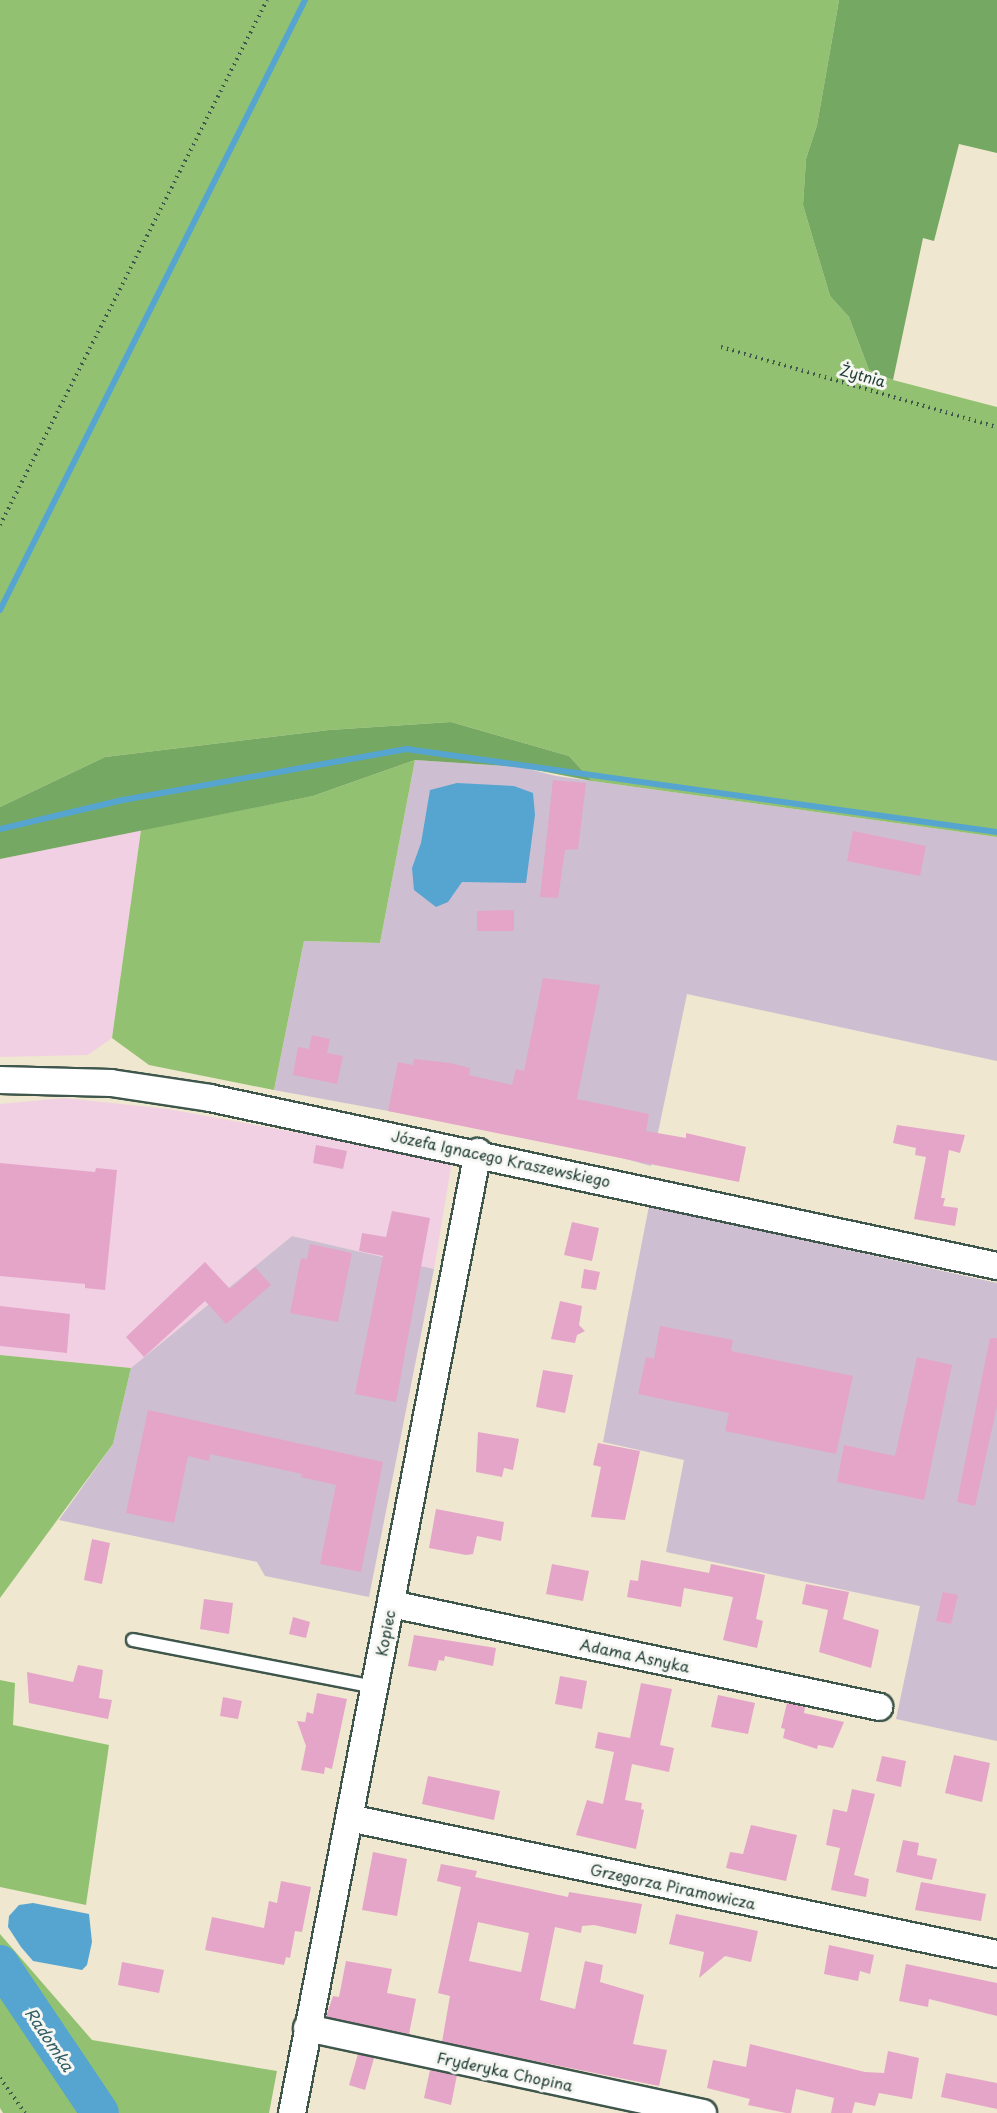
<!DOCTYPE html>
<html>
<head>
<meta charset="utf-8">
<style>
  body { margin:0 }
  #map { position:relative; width:997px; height:2113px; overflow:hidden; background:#efe7d0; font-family:"Playpen Sans",sans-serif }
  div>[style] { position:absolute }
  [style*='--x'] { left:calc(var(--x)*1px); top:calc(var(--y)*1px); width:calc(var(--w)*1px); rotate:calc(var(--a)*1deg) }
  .built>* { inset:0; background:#f1d0e3 }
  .industrial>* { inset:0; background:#cebed1 }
  .green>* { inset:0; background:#92c271 }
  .forest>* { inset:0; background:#75a863 }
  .water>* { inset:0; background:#56a5d0 }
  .stream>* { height:6px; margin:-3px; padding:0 3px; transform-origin:3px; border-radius:3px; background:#56a5d0 }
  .river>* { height:38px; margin:-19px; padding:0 19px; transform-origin:19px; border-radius:19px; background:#56a5d0 }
  .building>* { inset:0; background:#e5a5c8 }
  .path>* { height:4px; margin-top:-2px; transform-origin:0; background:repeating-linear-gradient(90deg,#3e564b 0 1.5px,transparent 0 6px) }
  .roads { filter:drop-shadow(2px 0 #3e564b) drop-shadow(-2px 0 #3e564b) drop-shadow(0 2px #3e564b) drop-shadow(0 -2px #3e564b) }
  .lane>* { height:12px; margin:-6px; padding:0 6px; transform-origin:6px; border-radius:6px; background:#fff }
  .street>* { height:26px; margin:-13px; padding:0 13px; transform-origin:13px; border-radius:13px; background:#fff }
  span { translate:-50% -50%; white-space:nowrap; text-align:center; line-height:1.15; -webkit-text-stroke:6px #f6f6f2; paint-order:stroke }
  .street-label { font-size:15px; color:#1f3d34 }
  .water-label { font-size:16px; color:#305c63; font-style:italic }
</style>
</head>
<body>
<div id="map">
  <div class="built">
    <i style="clip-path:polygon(141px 830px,112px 1038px,88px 1055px,0 1057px,0 859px)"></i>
    <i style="clip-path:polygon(64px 1098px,168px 1109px,452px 1161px,434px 1269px,292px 1236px,131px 1368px,0 1355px,0 1104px)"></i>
  </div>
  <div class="industrial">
    <i style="clip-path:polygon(415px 760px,521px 767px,556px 776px,997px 837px,997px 1061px,687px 994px,651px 1166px,579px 1146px,274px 1090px,304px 941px,380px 943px)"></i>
    <i style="clip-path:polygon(649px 1206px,997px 1283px,997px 1741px,896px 1719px,920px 1606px,666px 1552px,684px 1460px,603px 1442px)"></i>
    <i style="clip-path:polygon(292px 1236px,434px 1269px,369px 1597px,265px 1576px,257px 1562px,59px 1520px,113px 1444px,131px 1368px)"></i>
  </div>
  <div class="green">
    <i style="clip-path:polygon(0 0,839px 0,817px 125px,806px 159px,803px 205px,830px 296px,849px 317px,869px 370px,893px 380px,997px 407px,997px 837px,592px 781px,569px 756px,451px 722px,329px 730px,105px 757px,0 807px)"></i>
    <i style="clip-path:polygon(415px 760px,380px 943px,304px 941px,274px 1090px,149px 1065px,112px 1038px,141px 830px,313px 796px)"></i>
    <i style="clip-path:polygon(0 1355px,131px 1368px,113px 1444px,0 1598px)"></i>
    <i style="clip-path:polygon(0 1680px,15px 1683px,13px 1725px,109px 1745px,86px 1905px,0 1887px)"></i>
    <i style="clip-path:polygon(0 1934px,92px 2040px,277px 2071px,269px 2113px,3px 2113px,0 2108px)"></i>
  </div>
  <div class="forest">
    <i style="clip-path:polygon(839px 0,997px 0,997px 153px,959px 144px,934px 241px,923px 238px,893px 380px,869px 370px,849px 317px,830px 296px,803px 205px,806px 159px,817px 125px)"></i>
    <i style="clip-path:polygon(451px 722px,569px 756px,592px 781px,521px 767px,415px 760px,313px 796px,0 859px,0 807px,105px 757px,329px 730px)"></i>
  </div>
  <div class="water">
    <i style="clip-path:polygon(457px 783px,514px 786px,533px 793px,535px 815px,526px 883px,462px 882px,448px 902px,436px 907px,414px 890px,412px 868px,421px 843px,430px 790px)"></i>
    <i style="clip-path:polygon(33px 1903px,89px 1914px,92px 1942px,87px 1965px,82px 1970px,33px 1961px,21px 1947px,8px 1927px,9px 1916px,19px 1905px)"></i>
  </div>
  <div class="stream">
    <i style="--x:0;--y:610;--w:682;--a:-63.43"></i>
    <i style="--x:0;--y:829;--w:126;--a:-13.3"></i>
    <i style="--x:123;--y:800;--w:288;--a:-10.2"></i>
    <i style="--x:406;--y:749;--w:597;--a:7.99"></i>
  </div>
  <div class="river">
    <i style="--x:0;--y:1964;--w:179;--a:56.1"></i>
  </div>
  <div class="building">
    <i style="clip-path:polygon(553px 780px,586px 783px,578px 849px,565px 850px,558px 898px,540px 897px)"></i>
    <i style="clip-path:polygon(853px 831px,926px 846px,920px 876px,847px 861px)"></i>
    <i style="clip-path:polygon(514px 910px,514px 931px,477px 931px,477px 911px)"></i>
    <i style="clip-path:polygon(543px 978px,600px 985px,577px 1099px,649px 1114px,646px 1131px,686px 1138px,686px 1133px,746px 1147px,739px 1182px,388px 1111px,398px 1062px,413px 1065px,414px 1059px,450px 1063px,470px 1068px,469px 1075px,512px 1085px,516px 1069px,524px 1071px)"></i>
    <i style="clip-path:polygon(312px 1035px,330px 1039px,327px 1053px,343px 1056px,337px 1084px,293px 1075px,298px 1047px,309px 1049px)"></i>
    <i style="clip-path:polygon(897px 1125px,965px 1135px,960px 1153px,949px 1150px,941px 1198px,945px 1198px,943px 1206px,958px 1208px,955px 1226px,914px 1219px,926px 1157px,915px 1155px,916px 1148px,893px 1143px)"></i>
    <i style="clip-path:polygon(316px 1145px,347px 1151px,343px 1169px,313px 1163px)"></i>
    <i style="clip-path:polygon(0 1163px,95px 1172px,96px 1168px,117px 1170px,105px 1290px,85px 1288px,85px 1284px,0 1276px)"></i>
    <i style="clip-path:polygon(392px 1211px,430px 1218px,396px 1402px,355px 1394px,383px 1256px,359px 1251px,362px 1233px,386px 1237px)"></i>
    <i style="clip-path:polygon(572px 1222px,599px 1228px,592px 1261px,564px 1255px)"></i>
    <i style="clip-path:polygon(310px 1244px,352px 1253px,338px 1322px,290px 1313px,301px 1258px,307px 1259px)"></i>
    <i style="clip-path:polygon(205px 1262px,230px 1289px,255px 1267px,271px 1285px,226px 1324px,205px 1301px,144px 1357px,126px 1337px)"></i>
    <i style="clip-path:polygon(584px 1269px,600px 1272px,596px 1290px,581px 1288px)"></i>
    <i style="clip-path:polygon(560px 1301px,582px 1306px,579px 1325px,585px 1331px,577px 1335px,575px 1343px,551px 1339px)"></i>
    <i style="clip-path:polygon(0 1306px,70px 1314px,67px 1353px,0 1346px)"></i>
    <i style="clip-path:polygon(660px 1326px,733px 1340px,731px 1351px,853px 1376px,836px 1454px,725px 1431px,729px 1413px,638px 1394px,646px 1357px,654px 1359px)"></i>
    <i style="clip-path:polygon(990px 1338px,997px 1338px,997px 1406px,975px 1506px,957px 1502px)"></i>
    <i style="clip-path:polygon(917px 1357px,952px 1365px,924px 1500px,837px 1482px,844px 1445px,895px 1456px)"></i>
    <i style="clip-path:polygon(543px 1370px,573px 1375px,565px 1413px,536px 1407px)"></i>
    <i style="clip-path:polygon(148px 1410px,383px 1462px,361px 1572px,320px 1564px,336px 1485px,301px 1477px,302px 1474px,210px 1454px,209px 1461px,188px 1456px,174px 1523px,126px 1513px)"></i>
    <i style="clip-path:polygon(478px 1432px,519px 1439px,513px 1470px,504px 1468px,502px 1477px,476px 1472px)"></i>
    <i style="clip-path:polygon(598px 1443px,640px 1451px,625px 1520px,591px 1517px,601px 1467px,593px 1465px)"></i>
    <i style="clip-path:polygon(436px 1509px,504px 1522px,501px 1541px,477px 1536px,473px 1554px,466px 1555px,429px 1548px)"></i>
    <i style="clip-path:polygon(92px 1539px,110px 1543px,102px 1584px,84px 1580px)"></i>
    <i style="clip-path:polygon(641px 1560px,709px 1573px,711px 1564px,765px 1575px,756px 1619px,763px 1621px,757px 1648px,723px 1640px,733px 1597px,684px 1588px,681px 1607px,627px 1597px,630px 1580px,638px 1581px)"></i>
    <i style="clip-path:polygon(552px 1564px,589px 1571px,583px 1601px,546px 1594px)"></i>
    <i style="clip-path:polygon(806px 1584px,849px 1592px,843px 1619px,879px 1630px,871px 1668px,819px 1652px,828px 1610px,802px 1604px)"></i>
    <i style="clip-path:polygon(943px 1592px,958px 1595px,951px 1624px,936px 1621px)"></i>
    <i style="clip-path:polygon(204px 1599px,233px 1603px,229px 1634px,200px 1629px)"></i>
    <i style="clip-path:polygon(293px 1617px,310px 1622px,306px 1638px,289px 1634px)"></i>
    <i style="clip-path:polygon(414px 1635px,496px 1648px,493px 1666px,445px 1656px,444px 1661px,439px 1660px,436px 1671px,408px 1666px)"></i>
    <i style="clip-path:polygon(78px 1665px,103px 1670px,99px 1698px,112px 1700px,108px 1719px,29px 1703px,27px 1672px,73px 1682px)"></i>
    <i style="clip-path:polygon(560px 1676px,587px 1681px,582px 1709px,555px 1704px)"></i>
    <i style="clip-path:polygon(641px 1683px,672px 1689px,660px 1745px,674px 1748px,669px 1772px,632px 1764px,625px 1800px,642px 1803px,641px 1809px,644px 1810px,636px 1849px,576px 1835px,587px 1800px,603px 1804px,614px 1752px,595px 1748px,598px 1732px,630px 1738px)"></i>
    <i style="clip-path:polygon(317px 1693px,347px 1699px,332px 1769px,325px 1767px,324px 1774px,301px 1770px,306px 1746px,297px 1721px,305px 1722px,307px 1712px,313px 1714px)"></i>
    <i style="clip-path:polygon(718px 1695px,755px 1703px,748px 1734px,711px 1727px)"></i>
    <i style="clip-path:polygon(223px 1697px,242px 1701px,238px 1719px,220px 1716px)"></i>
    <i style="clip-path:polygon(787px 1703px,805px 1707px,804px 1713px,844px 1722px,833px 1748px,818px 1745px,817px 1749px,783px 1738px,785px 1729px,781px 1728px)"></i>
    <i style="clip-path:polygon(954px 1755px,990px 1763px,982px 1802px,945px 1793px)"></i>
    <i style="clip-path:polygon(882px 1756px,906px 1761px,901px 1787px,876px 1781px)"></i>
    <i style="clip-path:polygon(428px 1776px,500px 1791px,494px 1820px,422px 1804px)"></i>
    <i style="clip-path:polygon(852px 1789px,875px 1794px,854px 1875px,869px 1879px,866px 1897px,831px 1890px,840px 1848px,826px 1845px,833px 1809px,847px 1812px)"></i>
    <i style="clip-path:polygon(751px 1825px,797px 1835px,786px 1881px,726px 1868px,730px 1852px,743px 1854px)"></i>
    <i style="clip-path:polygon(903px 1840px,919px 1843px,917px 1855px,937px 1859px,932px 1880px,896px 1872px)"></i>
    <i style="clip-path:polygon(373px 1852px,407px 1859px,397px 1916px,362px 1910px)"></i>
    <i style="clip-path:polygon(evenodd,441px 1864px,477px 1871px,475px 1877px,568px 1897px,569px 1892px,642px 1904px,636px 1934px,594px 1925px,582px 1926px,581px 1933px,555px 1927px,540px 2000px,575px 2009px,585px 1961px,603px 1965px,600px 1982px,644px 1995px,633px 2044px,667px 2050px,659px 2086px,442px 2042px,450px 1996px,438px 1993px,461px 1887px,437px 1881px,441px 1864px,478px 1922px,529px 1933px,521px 1972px,469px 1961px,478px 1922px)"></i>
    <i style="clip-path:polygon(281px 1881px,311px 1887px,302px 1932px,295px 1931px,290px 1958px,286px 1957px,284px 1965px,205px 1950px,212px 1917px,264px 1928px,269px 1901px,277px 1903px)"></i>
    <i style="clip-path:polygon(921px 1882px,986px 1894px,981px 1921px,915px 1910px)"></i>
    <i style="clip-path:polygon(676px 1914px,758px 1931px,751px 1962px,725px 1956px,699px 1978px,704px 1952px,669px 1944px)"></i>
    <i style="clip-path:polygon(829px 1945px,874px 1955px,870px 1974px,860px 1971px,858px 1981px,824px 1974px)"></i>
    <i style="clip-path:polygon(346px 1961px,392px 1969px,387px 1993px,416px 1999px,409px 2034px,326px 2017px,333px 1996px,339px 1997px)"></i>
    <i style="clip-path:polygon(122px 1962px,164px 1970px,159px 1993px,118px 1985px)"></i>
    <i style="clip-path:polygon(906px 1964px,997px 1983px,997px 2016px,929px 1999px,928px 2007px,899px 2001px)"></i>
    <i style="clip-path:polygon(750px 2044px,865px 2072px,884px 2073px,888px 2051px,919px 2058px,912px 2099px,879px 2093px,875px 2106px,855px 2102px,852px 2113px,831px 2113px,834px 2098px,796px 2089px,791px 2113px,786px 2113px,748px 2105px,750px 2099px,707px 2088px,713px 2060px,746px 2067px)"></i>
    <i style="clip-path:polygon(358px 2054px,374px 2058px,365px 2090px,349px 2085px)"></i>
    <i style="clip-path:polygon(430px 2070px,457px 2075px,451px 2105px,424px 2098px)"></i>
    <i style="clip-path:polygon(946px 2073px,997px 2083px,997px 2109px,941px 2097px)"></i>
  </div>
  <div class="path">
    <i style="--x:721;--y:347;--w:287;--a:16.2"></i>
    <i style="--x:0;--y:525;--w:589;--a:-63.04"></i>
    <i style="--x:0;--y:2078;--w:43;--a:54.5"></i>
  </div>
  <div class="roads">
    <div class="lane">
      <i style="--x:133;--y:1640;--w:246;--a:11"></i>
    </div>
    <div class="street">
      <i style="--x:0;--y:1080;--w:111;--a:1.5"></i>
      <i style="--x:111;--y:1083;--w:100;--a:8.6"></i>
      <i style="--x:210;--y:1098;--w:805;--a:12.05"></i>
      <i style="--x:391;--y:1604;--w:499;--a:11.9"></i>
      <i style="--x:349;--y:1818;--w:662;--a:11.85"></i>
      <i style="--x:307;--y:2028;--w:405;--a:12.1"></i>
      <i style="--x:292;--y:2113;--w:979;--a:-79.05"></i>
    </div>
  </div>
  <div class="street-label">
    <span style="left:863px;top:375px;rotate:16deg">Żytnia</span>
    <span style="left:501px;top:1158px;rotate:12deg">Józefa Ignacego Kraszewskiego</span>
    <span style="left:385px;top:1633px;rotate:-79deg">Kopiec</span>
    <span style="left:635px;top:1655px;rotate:12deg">Adama Asnyka</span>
    <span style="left:673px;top:1886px;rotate:12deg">Grzegorza Piramowicza</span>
    <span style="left:505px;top:2071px;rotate:12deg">Fryderyka Chopina</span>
  </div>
  <div class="water-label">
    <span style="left:50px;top:2039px;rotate:56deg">Radomka</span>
  </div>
</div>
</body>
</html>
